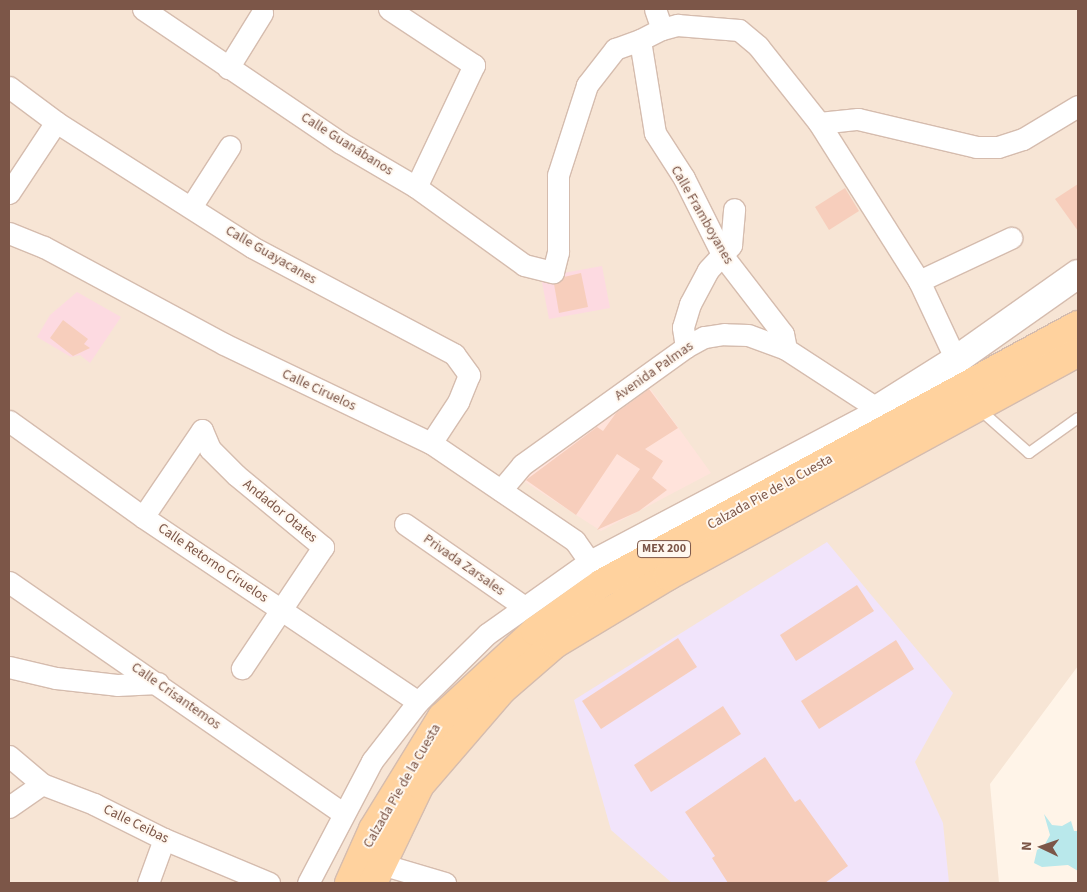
<!DOCTYPE html>
<html>
<head>
<meta charset="utf-8">
<style>
  body { margin:0 }
  #map { position:relative; width:1087px; height:892px; overflow:hidden; background:#fff4e8; font-family:"Source Sans 3",sans-serif }
  div>[style] { position:absolute }
  [style*='--x'] { left:calc(var(--x)*1px); top:calc(var(--y)*1px); width:calc(var(--w)*1px); rotate:calc(var(--a)*1deg) }
  .residential>* { inset:0; background:#f7e5d5 }
  .commercial>* { inset:0; background:#ffe3db }
  .education>* { inset:0; background:#f1e4fb }
  .medical>* { inset:0; background:#fddae1 }
  .water>* { inset:0; background:#b9e8eb }
  .building>* { inset:0; background:#f7cebc }
  .roads { filter:drop-shadow(1px 0 #d5bcae) drop-shadow(-1px 0 #d5bcae) drop-shadow(0 1px #d5bcae) drop-shadow(0 -1px #d5bcae) }
  .lane>* { height:10px; margin:-5px; padding:0 5px; transform-origin:5px; border-radius:5px; background:#fff }
  .street>* { height:21px; margin:-10.5px; padding:0 10.5px; transform-origin:10.5px; border-radius:10.5px; background:#fff }
  .secondary>* { height:28px; margin:-14px; padding:0 14px; transform-origin:14px; border-radius:14px; background:#fff }
  .primary>* { height:28px; margin:-14px; padding:0 14px; transform-origin:14px; border-radius:14px; background:#ffd29e }
  span { translate:-50% -50%; white-space:nowrap; text-align:center; line-height:1.15; -webkit-text-stroke:4px #fff8f0; paint-order:stroke }
  .shield-label span { padding:1px 4px; background:#fff8f0; border:1px solid; border-radius:4px; -webkit-text-stroke-width:0 }
  .shield-label { font-size:12px; color:#7c5648; font-weight:700 }
  .street-label { font-size:14px; color:#7c5648 }
  .frame { position:absolute; inset:0; border:10px solid #7c5648; pointer-events:none }
  .north { position:absolute; left:1017px; top:822px; width:50px; height:50px; -webkit-text-stroke:4px #fff8f0; paint-order:stroke; rotate:273deg; font-size:14px; font-weight:700; line-height:20px; text-align:center; color:#7c5648 }
  .north::after { content:''; display:block; margin:auto; width:18px; height:22px; background:#7c5648; clip-path:polygon(50% 0,100% 100%,50% 72%,0 100%) }
</style>
</head>
<body>
<div id="map">
  <div class="residential">
    <i style="clip-path:polygon(9px 9px,1078px 9px,1078px 666px,990px 784px,999px 883px,9px 883px)"></i>
  </div>
  <div class="commercial">
    <i style="clip-path:polygon(649px 387px,711px 473px,601px 531px,522px 480px,539px 460px)"></i>
  </div>
  <div class="education">
    <i style="clip-path:polygon(827px 542px,953px 693px,915px 762px,943px 823px,949px 883px,672px 883px,611px 830px,574px 700px)"></i>
  </div>
  <div class="medical">
    <i style="clip-path:polygon(602px 266px,610px 308px,549px 319px,541px 277px)"></i>
    <i style="clip-path:polygon(77px 292px,121px 317px,90px 363px,80px 355px,71px 357px,37px 337px,50px 315px)"></i>
  </div>
  <div class="water">
    <i style="clip-path:polygon(1044px 814px,1052px 825px,1062px 826px,1071px 821px,1074px 831px,1078px 831px,1078px 871px,1068px 865px,1042px 867px,1034px 863px,1037px 850px,1044px 846px,1050px 835px)"></i>
  </div>
  <div class="building">
    <i style="clip-path:polygon(1078px 184px,1078px 231px,1055px 199px)"></i>
    <i style="clip-path:polygon(845px 188px,859px 211px,829px 230px,815px 207px)"></i>
    <i style="clip-path:polygon(581px 273px,588px 307px,559px 313px,554px 284px,564px 277px)"></i>
    <i style="clip-path:polygon(63px 320px,88px 339px,84px 344px,90px 348px,73px 356px,50px 338px)"></i>
    <i style="clip-path:polygon(649px 389px,678px 428px,645px 449px,663px 461px,652px 478px,667px 490px,639px 511px,597px 530px,640px 469px,617px 454px,576px 515px,526px 480px,597px 427px,603px 431px,616px 413px)"></i>
    <i style="clip-path:polygon(857px 585px,874px 611px,796px 661px,780px 635px)"></i>
    <i style="clip-path:polygon(678px 638px,697px 667px,601px 729px,582px 701px)"></i>
    <i style="clip-path:polygon(896px 640px,914px 669px,819px 729px,801px 701px)"></i>
    <i style="clip-path:polygon(723px 706px,741px 734px,651px 792px,634px 765px)"></i>
    <i style="clip-path:polygon(765px 757px,795px 802px,800px 799px,848px 866px,825px 883px,728px 883px,712px 858px,715px 856px,685px 812px)"></i>
  </div>
  <div class="roads">
    <div class="lane">
      <i style="--x:978;--y:408;--w:68;--a:41.4"></i>
      <i style="--x:1029;--y:453;--w:60;--a:-35.5"></i>
    </div>
    <div class="street">
      <i style="--x:143;--y:9;--w:239;--a:34.1"></i>
      <i style="--x:341;--y:143;--w:87;--a:30.4"></i>
      <i style="--x:416;--y:187;--w:133;--a:35.8"></i>
      <i style="--x:524;--y:265;--w:30;--a:14"></i>
      <i style="--x:553;--y:272;--w:21;--a:-76"></i>
      <i style="--x:558;--y:252;--w:77;--a:-90"></i>
      <i style="--x:558;--y:175;--w:95;--a:-72.1"></i>
      <i style="--x:587;--y:85;--w:46;--a:-52.1"></i>
      <i style="--x:615;--y:49;--w:27;--a:-20"></i>
      <i style="--x:389;--y:9;--w:102;--a:33.4"></i>
      <i style="--x:474;--y:65;--w:135;--a:115.4"></i>
      <i style="--x:655;--y:9;--w:21;--a:71"></i>
      <i style="--x:228;--y:68;--w:65;--a:-58.3"></i>
      <i style="--x:9;--y:87;--w:59;--a:36.7"></i>
      <i style="--x:56;--y:122;--w:232;--a:32.5"></i>
      <i style="--x:252;--y:247;--w:229;--a:27.9"></i>
      <i style="--x:454;--y:354;--w:26;--a:54"></i>
      <i style="--x:469;--y:375;--w:29;--a:112"></i>
      <i style="--x:458;--y:402;--w:49;--a:123.4"></i>
      <i style="--x:819;--y:123;--w:39;--a:-6"></i>
      <i style="--x:858;--y:119;--w:121;--a:13.3"></i>
      <i style="--x:976;--y:147;--w:22;--a:0"></i>
      <i style="--x:998;--y:147;--w:26;--a:-18"></i>
      <i style="--x:1023;--y:139;--w:64;--a:-31"></i>
      <i style="--x:9;--y:193;--w:85;--a:-56.5"></i>
      <i style="--x:191;--y:207;--w:72;--a:-57.4"></i>
      <i style="--x:9;--y:233;--w:38;--a:22"></i>
      <i style="--x:44;--y:247;--w:204;--a:28.3"></i>
      <i style="--x:224;--y:344;--w:229;--a:25.6"></i>
      <i style="--x:431;--y:443;--w:174;--a:34.2"></i>
      <i style="--x:575;--y:541;--w:37;--a:55"></i>
      <i style="--x:919;--y:281;--w:102;--a:-25.1"></i>
      <i style="--x:686;--y:347;--w:20;--a:-99"></i>
      <i style="--x:683;--y:327;--w:24;--a:-73"></i>
      <i style="--x:690;--y:304;--w:38;--a:-62"></i>
      <i style="--x:708;--y:270;--w:34;--a:-47"></i>
      <i style="--x:731;--y:245;--w:36;--a:-85"></i>
      <i style="--x:786;--y:349;--w:15;--a:-101"></i>
      <i style="--x:783;--y:334;--w:98;--a:-127.6"></i>
      <i style="--x:723;--y:256;--w:87;--a:-116.6"></i>
      <i style="--x:684;--y:178;--w:54;--a:-122.8"></i>
      <i style="--x:655;--y:133;--w:94;--a:-99.2"></i>
      <i style="--x:640;--y:40;--w:25;--a:-27"></i>
      <i style="--x:662;--y:29;--w:16;--a:-15"></i>
      <i style="--x:677;--y:25;--w:62;--a:4.6"></i>
      <i style="--x:739;--y:30;--w:25;--a:40"></i>
      <i style="--x:758;--y:46;--w:98;--a:51.6"></i>
      <i style="--x:819;--y:123;--w:187;--a:57.7"></i>
      <i style="--x:919;--y:281;--w:87;--a:64.9"></i>
      <i style="--x:9;--y:421;--w:165;--a:35.6"></i>
      <i style="--x:143;--y:517;--w:331;--a:33.9"></i>
      <i style="--x:143;--y:517;--w:105;--a:-55.9"></i>
      <i style="--x:202;--y:430;--w:21;--a:67"></i>
      <i style="--x:210;--y:449;--w:37;--a:45"></i>
      <i style="--x:236;--y:475;--w:113;--a:39.6"></i>
      <i style="--x:323;--y:547;--w:146;--a:123.8"></i>
      <i style="--x:405;--y:524;--w:144;--a:34.8"></i>
      <i style="--x:9;--y:582;--w:405;--a:34.7"></i>
      <i style="--x:9;--y:667;--w:48;--a:13.2"></i>
      <i style="--x:56;--y:678;--w:61;--a:6.5"></i>
      <i style="--x:117;--y:685;--w:41;--a:-2.8"></i>
      <i style="--x:9;--y:756;--w:43;--a:40.3"></i>
      <i style="--x:42;--y:784;--w:56;--a:21"></i>
      <i style="--x:94;--y:804;--w:78;--a:26.6"></i>
      <i style="--x:164;--y:839;--w:114;--a:22.7"></i>
      <i style="--x:9;--y:807;--w:40;--a:-34.9"></i>
      <i style="--x:381;--y:864;--w:67;--a:16.5"></i>
      <i style="--x:148;--y:883;--w:47;--a:-70"></i>
      <i style="--x:308;--y:883;--w:138;--a:-62.3"></i>
      <i style="--x:372;--y:761;--w:75;--a:-52.1"></i>
      <i style="--x:418;--y:702;--w:97;--a:-44.6"></i>
      <i style="--x:487;--y:634;--w:126;--a:-35.3"></i>
      <i style="--x:590;--y:561;--w:326;--a:-27.8"></i>
      <i style="--x:878;--y:409;--w:110;--a:-146.9"></i>
      <i style="--x:786;--y:349;--w:40;--a:-159.8"></i>
      <i style="--x:748;--y:335;--w:24;--a:-178"></i>
      <i style="--x:724;--y:334;--w:20;--a:171"></i>
      <i style="--x:704;--y:337;--w:21;--a:151"></i>
      <i style="--x:686;--y:347;--w:202;--a:144.3"></i>
      <i style="--x:522;--y:465;--w:33;--a:130"></i>
    </div>
    <div class="secondary">
      <i style="--x:887;--y:428;--w:21;--a:-115"></i>
      <i style="--x:878;--y:409;--w:92;--a:-32.1"></i>
      <i style="--x:956;--y:360;--w:149;--a:-35.2"></i>
    </div>
    <div class="primary">
      <i style="--x:349;--y:883;--w:59;--a:-66"></i>
      <i style="--x:373;--y:829;--w:132;--a:-58.4"></i>
      <i style="--x:442;--y:717;--w:127;--a:-42.8"></i>
      <i style="--x:535;--y:631;--w:82;--a:-35.6"></i>
      <i style="--x:602;--y:583;--w:541;--a:-28.46"></i>
      <i style="--x:373;--y:883;--w:109;--a:-64.4"></i>
      <i style="--x:420;--y:785;--w:125;--a:-49.2"></i>
      <i style="--x:502;--y:690;--w:70;--a:-41"></i>
      <i style="--x:555;--y:644;--w:132;--a:-31"></i>
      <i style="--x:668;--y:576;--w:467;--a:-28.6"></i>
    </div>
  </div>
  <div class="shield-label">
    <span style="left:664px;top:549px">MEX 200</span>
  </div>
  <div class="street-label">
    <span style="left:347px;top:144px;rotate:32deg">Calle Guanábanos</span>
    <span style="left:702px;top:215px;rotate:60deg">Calle Framboyanes</span>
    <span style="left:271px;top:255px;rotate:30deg">Calle Guayacanes</span>
    <span style="left:654px;top:371px;rotate:-35deg">Avenida Palmas</span>
    <span style="left:319px;top:390px;rotate:25deg">Calle Ciruelos</span>
    <span style="left:770px;top:492px;rotate:-29deg">Calzada Pie de la Cuesta</span>
    <span style="left:280px;top:511px;rotate:39deg">Andador Otates</span>
    <span style="left:213px;top:563px;rotate:34deg">Calle Retorno Ciruelos</span>
    <span style="left:464px;top:565px;rotate:35deg">Privada Zarsales</span>
    <span style="left:176px;top:696px;rotate:35deg">Calle Crisantemos</span>
    <span style="left:402px;top:786px;rotate:-60deg">Calzada Pie de la Cuesta</span>
    <span style="left:136px;top:824px;rotate:26deg">Calle Ceibas</span>
  </div>
  <div class="frame"></div>
  <div class="north">N</div>
</div>
</body>
</html>
